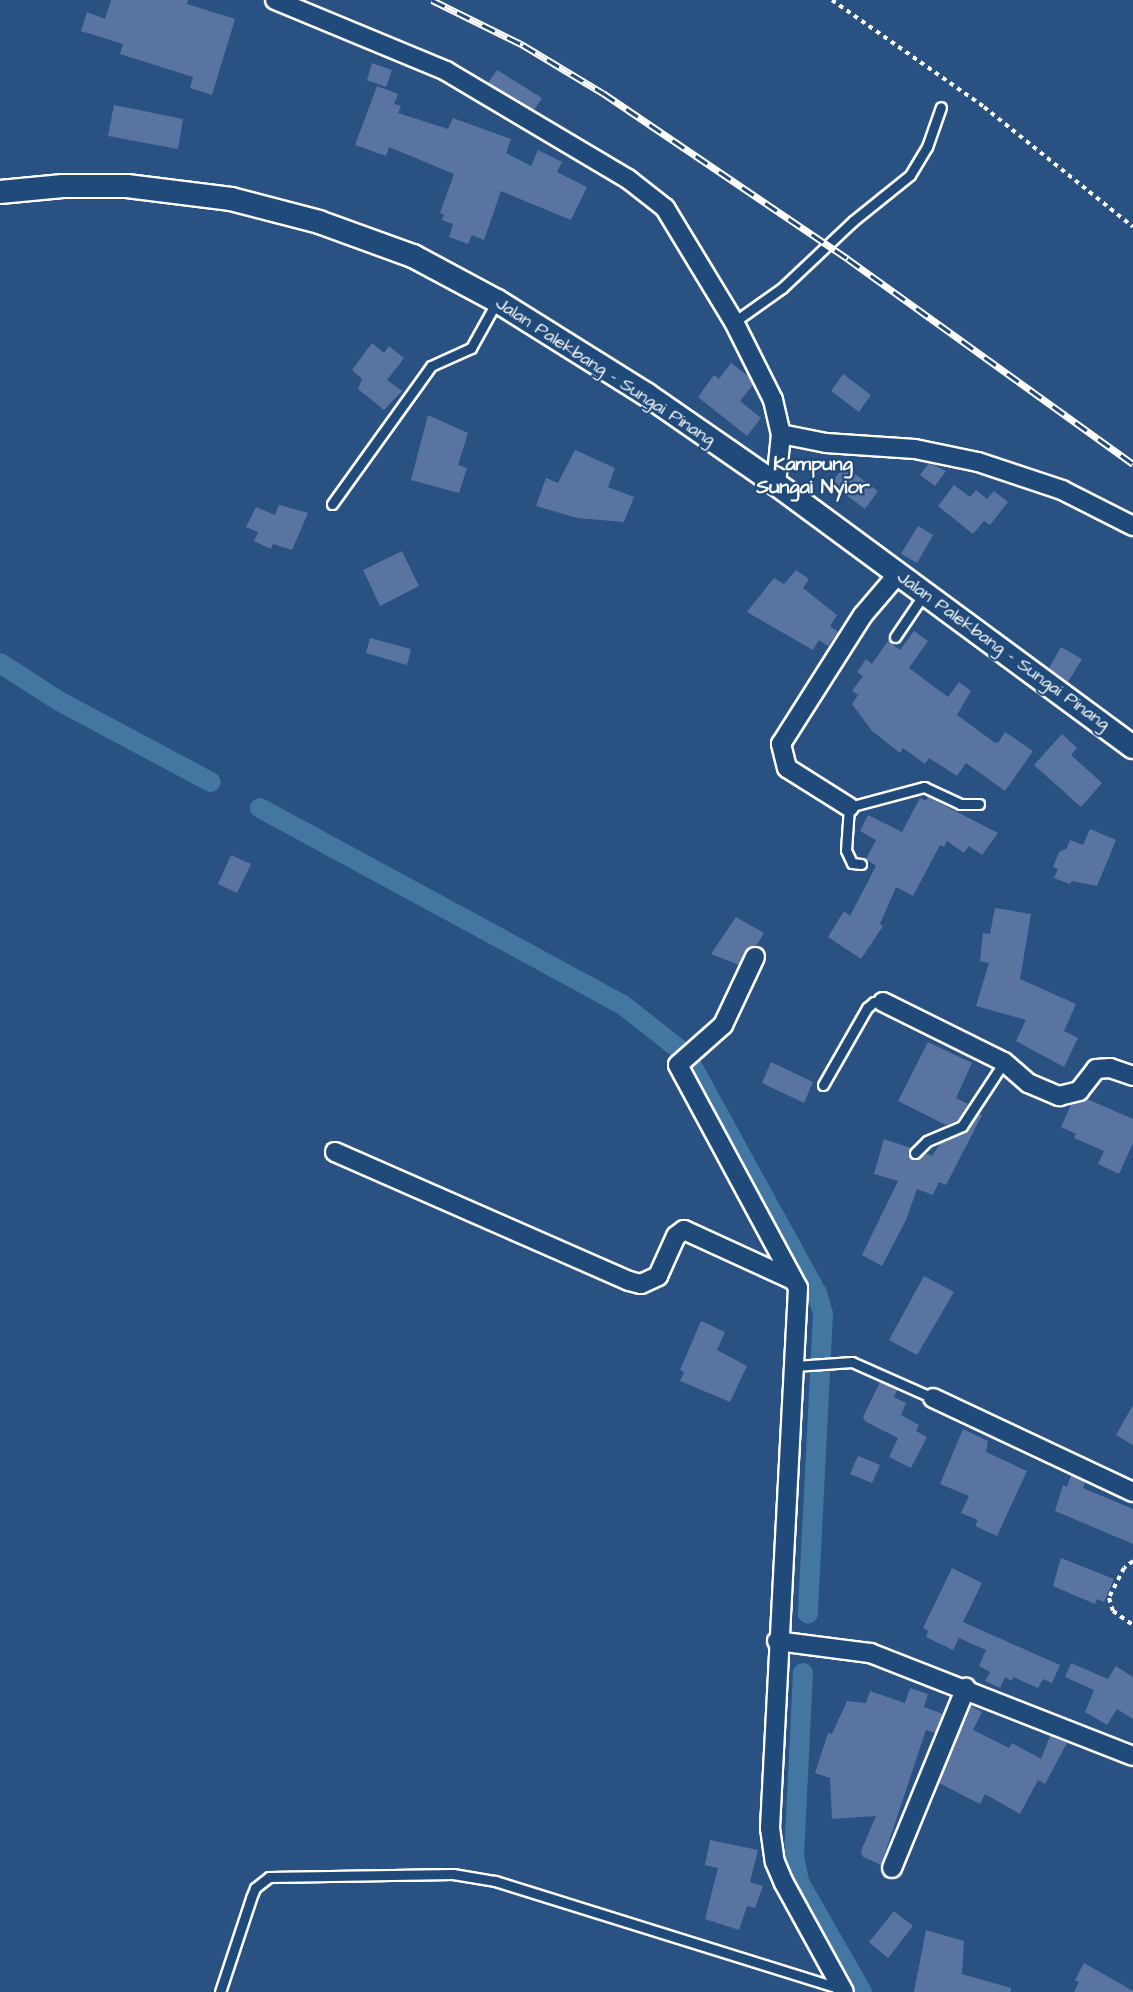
<!DOCTYPE html>
<html>
<head>
<meta charset="utf-8">
<style>
  body { margin:0 }
  #map { position:relative; width:1133px; height:1992px; overflow:hidden; background:#295181; font-family:"Architects Daughter",sans-serif }
  div>[style] { position:absolute }
  [style*='--x'] { left:calc(var(--x)*1px); top:calc(var(--y)*1px); width:calc(var(--w)*1px); rotate:calc(var(--a)*1deg) }
  .canal>* { height:20px; margin:-10px; padding:0 10px; transform-origin:10px; border-radius:10px; background:#4376a0 }
  .building>* { inset:0; background:#5a74a2 }
  .path>* { height:4px; margin-top:-2px; transform-origin:0; background:repeating-linear-gradient(90deg,#fff 0 4.5px,transparent 0 9px) }
  .roads { filter:drop-shadow(2px 0 #fff) drop-shadow(-2px 0 #fff) drop-shadow(0 2px #fff) drop-shadow(0 -2px #fff) }
  .service>* { height:9px; margin:-4.5px; padding:0 4.5px; transform-origin:4.5px; border-radius:4.5px; background:#1f4a7a }
  .minor>* { height:18px; margin:-9px; padding:0 9px; transform-origin:9px; border-radius:9px; background:#1f4a7a }
  .tertiary>* { height:22px; margin:-11px; padding:0 11px; transform-origin:11px; border-radius:11px; background:#1f4a7a }
  .rail>* { height:7px; margin-top:-3.5px; transform-origin:0; background:repeating-linear-gradient(90deg,#1f4a7a 0 14px,#fff 0 28px); box-sizing:border-box; border-block:2px solid #fff }
  span { translate:-50% -50%; white-space:nowrap; text-align:center; line-height:1.15; -webkit-text-stroke:4.5px #1f4a7a; paint-order:stroke }
  .street-label { font-size:18px; color:#fff }
  .neighbourhood-label { font-size:20px; color:#fff; font-weight:700 }
</style>
</head>
<body>
<div id="map">
  <div class="canal">
    <i style="--x:0;--y:663;--w:70;--a:32.8"></i>
    <i style="--x:59;--y:701;--w:172;--a:28.1"></i>
    <i style="--x:260;--y:808;--w:413;--a:28.5"></i>
    <i style="--x:623;--y:1005;--w:71;--a:38.2"></i>
    <i style="--x:679;--y:1049;--w:21;--a:53"></i>
    <i style="--x:692;--y:1066;--w:259;--a:61.2"></i>
    <i style="--x:817;--y:1293;--w:22;--a:74"></i>
    <i style="--x:823;--y:1314;--w:300;--a:92.9"></i>
    <i style="--x:803;--y:1673;--w:183;--a:92.8"></i>
    <i style="--x:794;--y:1856;--w:26;--a:79"></i>
    <i style="--x:799;--y:1882;--w:127;--a:60.2"></i>
  </div>
  <div class="building">
    <i style="clip-path:polygon(111px 0,188px 0,187px 4px,235px 19px,212px 95px,190px 88px,193px 77px,120px 54px,123px 44px,81px 31px,87px 12px,105px 19px)"></i>
    <i style="clip-path:polygon(372px 63px,392px 70px,386px 87px,367px 80px)"></i>
    <i style="clip-path:polygon(497px 70px,542px 98px,534px 110px,488px 83px)"></i>
    <i style="clip-path:polygon(377px 86px,398px 94px,394px 104px,401px 106px,398px 113px,448px 129px,453px 118px,511px 139px,506px 153px,531px 166px,538px 150px,562px 162px,557px 172px,587px 187px,571px 220px,501px 191px,484px 240px,472px 235px,468px 244px,449px 237px,453px 224px,442px 220px,444px 215px,440px 213px,454px 174px,389px 147px,386px 156px,355px 145px)"></i>
    <i style="clip-path:polygon(114px 105px,183px 119px,178px 149px,108px 136px)"></i>
    <i style="clip-path:polygon(372px 343px,384px 353px,389px 346px,404px 358px,387px 380px,402px 391px,384px 410px,358px 389px,362px 379px,352px 370px)"></i>
    <i style="clip-path:polygon(731px 363px,748px 376px,753px 385px,740px 401px,761px 418px,747px 436px,698px 397px,714px 375px,719px 379px)"></i>
    <i style="clip-path:polygon(843px 374px,871px 395px,859px 412px,831px 391px)"></i>
    <i style="clip-path:polygon(428px 415px,468px 433px,458px 465px,467px 468px,459px 493px,411px 480px)"></i>
    <i style="clip-path:polygon(575px 450px,615px 468px,608px 487px,634px 497px,624px 522px,577px 518px,536px 506px,546px 478px,558px 483px)"></i>
    <i style="clip-path:polygon(929px 463px,946px 471px,935px 486px,920px 475px)"></i>
    <i style="clip-path:polygon(844px 466px,878px 491px,865px 509px,831px 484px)"></i>
    <i style="clip-path:polygon(954px 485px,970px 497px,976px 490px,987px 499px,994px 491px,1008px 502px,990px 525px,984px 521px,973px 534px,938px 506px)"></i>
    <i style="clip-path:polygon(279px 505px,308px 513px,292px 550px,273px 544px,271px 549px,258px 543px,254px 541px,258px 532px,246px 527px,256px 507px,275px 515px)"></i>
    <i style="clip-path:polygon(918px 526px,933px 535px,917px 563px,901px 554px)"></i>
    <i style="clip-path:polygon(402px 551px,419px 586px,380px 606px,363px 570px)"></i>
    <i style="clip-path:polygon(796px 570px,809px 579px,803px 588px,837px 615px,830px 626px,838px 632px,828px 646px,819px 640px,813px 650px,747px 612px,774px 578px,784px 584px)"></i>
    <i style="clip-path:polygon(914px 631px,928px 641px,909px 668px,948px 697px,959px 682px,971px 691px,957px 715px,994px 742px,998px 743px,1005px 732px,1033px 751px,1005px 791px,966px 763px,957px 776px,929px 758px,925px 764px,903px 748px,900px 753px,872px 731px,852px 704px,858px 695px,852px 691px,863px 676px,857px 672px,866px 659px,872px 664px,888px 641px,900px 650px)"></i>
    <i style="clip-path:polygon(370px 638px,411px 649px,407px 665px,366px 653px)"></i>
    <i style="clip-path:polygon(1061px 647px,1082px 659px,1068px 682px,1049px 668px)"></i>
    <i style="clip-path:polygon(1062px 734px,1077px 748px,1071px 755px,1102px 783px,1081px 807px,1034px 765px)"></i>
    <i style="clip-path:polygon(928px 797px,998px 833px,982px 855px,969px 846px,964px 853px,947px 841px,944px 847px,940px 845px,913px 896px,896px 887px,880px 924px,883px 926px,861px 959px,828px 937px,844px 911px,850px 916px,876px 866px,866px 859px,876px 840px,860px 831px,868px 815px,902px 832px,920px 798px,926px 801px)"></i>
    <i style="clip-path:polygon(1090px 829px,1116px 840px,1097px 886px,1072px 881px,1070px 884px,1054px 878px,1058px 869px,1053px 867px,1059px 852px,1067px 848px,1070px 840px,1083px 845px)"></i>
    <i style="clip-path:polygon(231px 855px,251px 864px,237px 893px,218px 884px)"></i>
    <i style="clip-path:polygon(995px 908px,1031px 914px,1020px 979px,1076px 1004px,1064px 1031px,1078px 1038px,1064px 1067px,1016px 1041px,1026px 1020px,976px 1006px,989px 963px,980px 961px,983px 933px,990px 934px)"></i>
    <i style="clip-path:polygon(736px 917px,764px 933px,756px 946px,745px 952px,739px 965px,711px 954px)"></i>
    <i style="clip-path:polygon(928px 1042px,972px 1063px,956px 1098px,968px 1104px,957px 1121px,946px 1125px,898px 1101px)"></i>
    <i style="clip-path:polygon(771px 1062px,813px 1082px,804px 1103px,762px 1083px)"></i>
    <i style="clip-path:polygon(1087px 1099px,1133px 1119px,1133px 1143px,1119px 1174px,1098px 1164px,1104px 1151px,1074px 1138px,1076px 1134px,1061px 1127px,1071px 1105px)"></i>
    <i style="clip-path:polygon(978px 1114px,982px 1115px,946px 1185px,939px 1182px,933px 1195px,917px 1189px,906px 1220px,882px 1266px,862px 1255px,898px 1181px,874px 1174px,884px 1139px,911px 1148px,908px 1154px,913px 1159px,925px 1153px,932px 1156px,941px 1142px,967px 1130px)"></i>
    <i style="clip-path:polygon(924px 1276px,954px 1292px,917px 1355px,889px 1340px)"></i>
    <i style="clip-path:polygon(701px 1321px,725px 1332px,717px 1350px,747px 1366px,730px 1402px,680px 1381px,684px 1372px,680px 1370px)"></i>
    <i style="clip-path:polygon(880px 1382px,897px 1390px,894px 1397px,906px 1403px,901px 1415px,919px 1425px,916px 1431px,927px 1437px,911px 1468px,889px 1457px,898px 1438px,866px 1422px,863px 1417px)"></i>
    <i style="clip-path:polygon(1133px 1405px,1133px 1445px,1116px 1435px)"></i>
    <i style="clip-path:polygon(963px 1429px,988px 1441px,986px 1452px,1027px 1471px,997px 1536px,975px 1526px,978px 1520px,961px 1513px,969px 1496px,940px 1484px)"></i>
    <i style="clip-path:polygon(858px 1456px,880px 1465px,872px 1483px,850px 1474px)"></i>
    <i style="clip-path:polygon(1071px 1475px,1085px 1482px,1083px 1488px,1133px 1509px,1133px 1544px,1055px 1511px,1063px 1485px,1067px 1487px)"></i>
    <i style="clip-path:polygon(1061px 1558px,1114px 1579px,1104px 1602px,1097px 1599px,1095px 1604px,1053px 1586px)"></i>
    <i style="clip-path:polygon(952px 1568px,982px 1583px,963px 1622px,1060px 1665px,1052px 1683px,1043px 1679px,1038px 1688px,1013px 1677px,1012px 1681px,1005px 1677px,1000px 1688px,985px 1681px,990px 1672px,979px 1666px,986px 1650px,959px 1638px,953px 1650px,926px 1637px,928px 1631px,923px 1628px)"></i>
    <i style="clip-path:polygon(1071px 1663px,1108px 1679px,1116px 1666px,1133px 1677px,1133px 1719px,1117px 1709px,1107px 1725px,1085px 1712px,1094px 1690px,1065px 1677px)"></i>
    <i style="clip-path:polygon(910px 1688px,928px 1694px,924px 1707px,943px 1714px,935px 1733px,926px 1730px,881px 1865px,863px 1857px,861px 1851px,876px 1816px,832px 1819px,830px 1778px,815px 1773px,828px 1733px,832px 1734px,847px 1701px,866px 1703px,870px 1691px,905px 1703px)"></i>
    <i style="clip-path:polygon(971px 1706px,982px 1712px,973px 1730px,1009px 1748px,1012px 1743px,1041px 1759px,1050px 1736px,1067px 1743px,1045px 1784px,1038px 1780px,1020px 1814px,985px 1794px,980px 1804px,939px 1783px)"></i>
    <i style="clip-path:polygon(710px 1840px,758px 1850px,750px 1882px,763px 1886px,755px 1908px,747px 1906px,739px 1930px,705px 1919px,718px 1868px,705px 1865px)"></i>
    <i style="clip-path:polygon(894px 1911px,913px 1926px,888px 1958px,869px 1942px)"></i>
    <i style="clip-path:polygon(926px 1930px,964px 1941px,962px 1974px,1011px 1988px,1011px 1992px,914px 1992px)"></i>
    <i style="clip-path:polygon(1084px 1963px,1133px 1991px,1133px 1992px,1074px 1992px,1079px 1982px,1075px 1980px)"></i>
  </div>
  <div class="path">
    <i style="--x:832;--y:0;--w:186;--a:35.1"></i>
    <i style="--x:984;--y:107;--w:191;--a:38.8"></i>
    <i style="--x:1133;--y:1561;--w:11;--a:142"></i>
    <i style="--x:1124;--y:1568;--w:34;--a:117"></i>
    <i style="--x:1109;--y:1598;--w:14;--a:73"></i>
    <i style="--x:1113;--y:1611;--w:24;--a:35"></i>
  </div>
  <div class="roads">
    <div class="service">
      <i style="--x:734;--y:322;--w:59;--a:-35.3"></i>
      <i style="--x:782;--y:288;--w:98;--a:-43.3"></i>
      <i style="--x:853;--y:221;--w:73;--a:-38.9"></i>
      <i style="--x:910;--y:175;--w:33;--a:-59"></i>
      <i style="--x:927;--y:147;--w:42;--a:-70.7"></i>
      <i style="--x:332;--y:504;--w:170;--a:-54.3"></i>
      <i style="--x:431;--y:366;--w:44;--a:-24.2"></i>
      <i style="--x:471;--y:348;--w:54;--a:-61"></i>
      <i style="--x:895;--y:637;--w:52;--a:-56"></i>
      <i style="--x:861;--y:864;--w:9;--a:-174"></i>
      <i style="--x:852;--y:863;--w:14;--a:-115"></i>
      <i style="--x:846;--y:850;--w:43;--a:-86"></i>
      <i style="--x:849;--y:807;--w:78;--a:-14.9"></i>
      <i style="--x:924;--y:787;--w:40;--a:25"></i>
      <i style="--x:960;--y:804;--w:19;--a:0"></i>
      <i style="--x:823;--y:1085;--w:89;--a:-60.3"></i>
      <i style="--x:867;--y:1008;--w:9;--a:-41"></i>
      <i style="--x:874;--y:1002;--w:9;--a:0"></i>
      <i style="--x:915;--y:1153;--w:17;--a:-45"></i>
      <i style="--x:927;--y:1141;--w:38;--a:-23"></i>
      <i style="--x:962;--y:1126;--w:77;--a:-56.7"></i>
      <i style="--x:795;--y:1366;--w:57;--a:-4"></i>
      <i style="--x:852;--y:1362;--w:89;--a:24"></i>
      <i style="--x:220;--y:1992;--w:99;--a:-71.7"></i>
      <i style="--x:251;--y:1898;--w:11;--a:-68"></i>
      <i style="--x:255;--y:1888;--w:18;--a:-38"></i>
      <i style="--x:269;--y:1877;--w:184;--a:-0.9"></i>
      <i style="--x:453;--y:1874;--w:43;--a:9.5"></i>
      <i style="--x:495;--y:1881;--w:362;--a:17.3"></i>
    </div>
    <div class="minor">
      <i style="--x:275;--y:0;--w:185;--a:22.5"></i>
      <i style="--x:446;--y:71;--w:212;--a:30.7"></i>
      <i style="--x:628;--y:179;--w:47;--a:38.1"></i>
      <i style="--x:665;--y:208;--w:133;--a:58.8"></i>
      <i style="--x:734;--y:322;--w:87;--a:63.4"></i>
      <i style="--x:773;--y:400;--w:35;--a:77"></i>
      <i style="--x:781;--y:434;--w:50;--a:95.7"></i>
      <i style="--x:781;--y:434;--w:46;--a:11.3"></i>
      <i style="--x:826;--y:443;--w:89;--a:3.9"></i>
      <i style="--x:915;--y:449;--w:64;--a:11.7"></i>
      <i style="--x:978;--y:462;--w:89;--a:18.4"></i>
      <i style="--x:1062;--y:490;--w:80;--a:26.9"></i>
      <i style="--x:849;--y:807;--w:73;--a:-147.8"></i>
      <i style="--x:787;--y:768;--w:25;--a:-104"></i>
      <i style="--x:781;--y:744;--w:153;--a:-57.6"></i>
      <i style="--x:863;--y:615;--w:54;--a:-49.5"></i>
      <i style="--x:755;--y:957;--w:75;--a:115.2"></i>
      <i style="--x:723;--y:1025;--w:60;--a:138.4"></i>
      <i style="--x:678;--y:1065;--w:253;--a:61.7"></i>
      <i style="--x:798;--y:1288;--w:541;--a:92.97"></i>
      <i style="--x:770;--y:1828;--w:34;--a:82"></i>
      <i style="--x:775;--y:1862;--w:23;--a:67"></i>
      <i style="--x:784;--y:1883;--w:124;--a:61.2"></i>
      <i style="--x:883;--y:1002;--w:135;--a:26.4"></i>
      <i style="--x:1004;--y:1062;--w:32;--a:41"></i>
      <i style="--x:1028;--y:1083;--w:34;--a:23"></i>
      <i style="--x:1059;--y:1096;--w:21;--a:-14"></i>
      <i style="--x:1079;--y:1091;--w:28;--a:-52"></i>
      <i style="--x:1096;--y:1069;--w:14;--a:-4"></i>
      <i style="--x:1110;--y:1068;--w:24;--a:19"></i>
      <i style="--x:335;--y:1152;--w:321;--a:23.7"></i>
      <i style="--x:629;--y:1281;--w:12;--a:14"></i>
      <i style="--x:641;--y:1284;--w:19;--a:-25"></i>
      <i style="--x:658;--y:1276;--w:44;--a:-65.8"></i>
      <i style="--x:676;--y:1236;--w:10;--a:-37"></i>
      <i style="--x:684;--y:1230;--w:120;--a:24.6"></i>
      <i style="--x:933;--y:1398;--w:221;--a:25.2"></i>
      <i style="--x:777;--y:1641;--w:94;--a:7.4"></i>
      <i style="--x:870;--y:1653;--w:282;--a:21.4"></i>
      <i style="--x:892;--y:1868;--w:195;--a:-67.7"></i>
    </div>
    <div class="tertiary">
      <i style="--x:0;--y:192;--w:63;--a:-5.4"></i>
      <i style="--x:63;--y:186;--w:64;--a:0"></i>
      <i style="--x:127;--y:186;--w:105;--a:7.1"></i>
      <i style="--x:231;--y:199;--w:91;--a:14.6"></i>
      <i style="--x:319;--y:222;--w:100;--a:19.9"></i>
      <i style="--x:413;--y:256;--w:95;--a:28.2"></i>
      <i style="--x:497;--y:301;--w:176;--a:32"></i>
      <i style="--x:646;--y:394;--w:158;--a:34.7"></i>
      <i style="--x:776;--y:484;--w:443;--a:36.4"></i>
    </div>
  </div>
  <div class="rail">
    <i style="--x:432;--y:0;--w:102;--a:26.3"></i>
    <i style="--x:523;--y:45;--w:93;--a:31"></i>
    <i style="--x:603;--y:93;--w:296;--a:34.1"></i>
    <i style="--x:848;--y:259;--w:351;--a:35.7"></i>
  </div>
  <div class="street-label">
    <span style="left:605px;top:372px;rotate:33deg">Jalan Palekbang - Sungai Pinang</span>
    <span style="left:1003px;top:651px;rotate:36deg">Jalan Palekbang - Sungai Pinang</span>
  </div>
  <div class="neighbourhood-label">
    <span style="left:813px;top:476px">Kampung<br>Sungai Nyior</span>
  </div>
</div>
</body>
</html>
